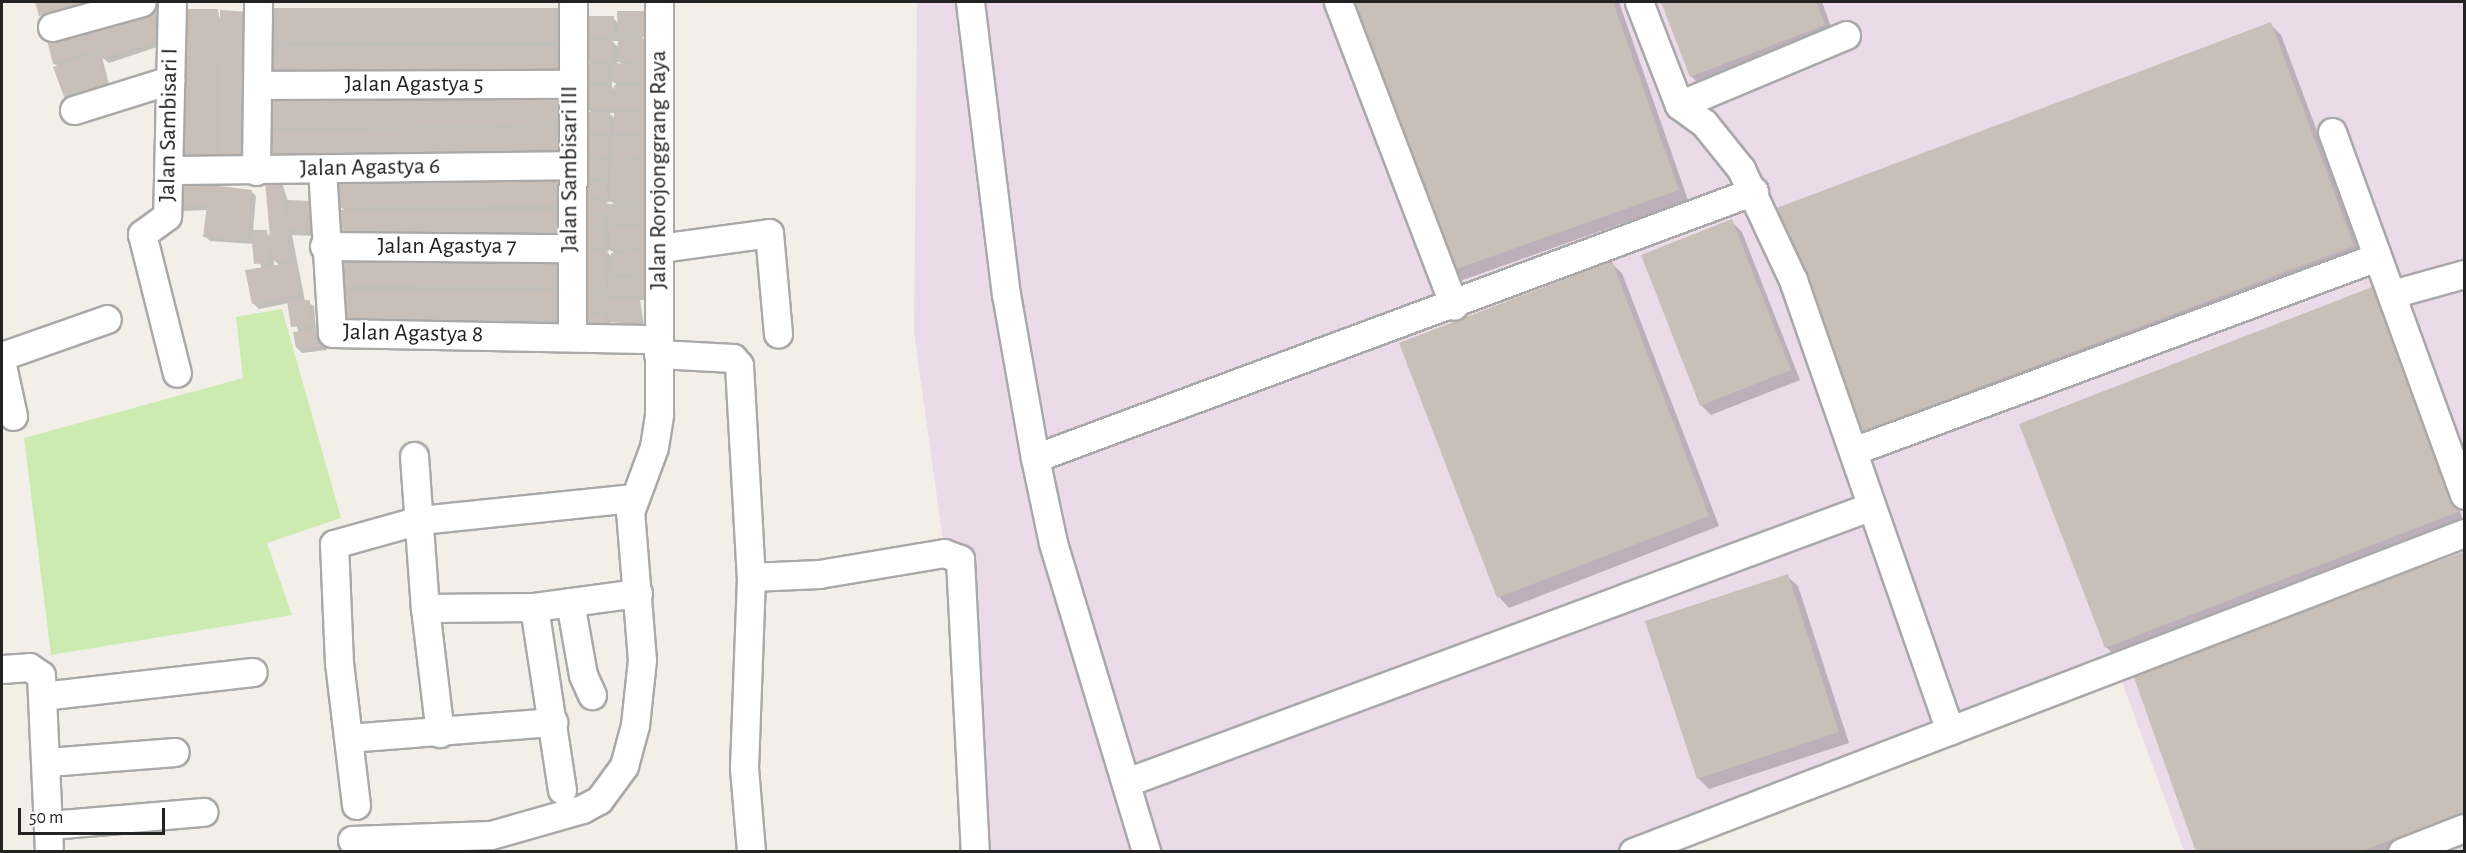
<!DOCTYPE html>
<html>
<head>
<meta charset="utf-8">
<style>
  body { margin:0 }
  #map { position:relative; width:2466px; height:853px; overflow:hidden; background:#f2efe9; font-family:"Alegreya Sans",sans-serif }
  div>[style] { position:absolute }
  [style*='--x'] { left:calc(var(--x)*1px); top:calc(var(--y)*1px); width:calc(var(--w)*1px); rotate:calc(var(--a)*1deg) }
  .industrial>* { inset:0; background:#ebdbe8 }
  .grass>* { inset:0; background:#cdebb0 }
  .shadow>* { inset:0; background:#0003 }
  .building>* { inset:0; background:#c7bfb8 }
  .roads { filter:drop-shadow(2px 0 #a9a9a9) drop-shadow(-2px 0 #a9a9a9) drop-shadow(0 2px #a9a9a9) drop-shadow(0 -2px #a9a9a9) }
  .minor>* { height:27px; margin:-13.5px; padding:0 13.5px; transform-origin:13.5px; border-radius:13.5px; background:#fff }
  span { translate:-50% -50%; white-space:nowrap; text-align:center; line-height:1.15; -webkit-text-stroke:4.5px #fff; paint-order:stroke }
  .street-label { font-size:24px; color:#222 }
  .frame { position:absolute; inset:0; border:3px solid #222; pointer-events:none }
  .scale { position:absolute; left:18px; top:808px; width:147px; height:27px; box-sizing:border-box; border:3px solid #222; border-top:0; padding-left:8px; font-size:18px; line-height:21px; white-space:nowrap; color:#222; -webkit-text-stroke:4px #fff; paint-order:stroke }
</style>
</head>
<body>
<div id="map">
  <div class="industrial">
    <i style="clip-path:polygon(917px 2px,2464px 2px,2464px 851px,2184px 851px,2121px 679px,1659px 851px,986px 851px,914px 332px)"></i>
  </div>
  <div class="grass">
    <i style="clip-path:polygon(282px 309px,341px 518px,267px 543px,292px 615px,51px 655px,24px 438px,243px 378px,236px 317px)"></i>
  </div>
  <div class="shadow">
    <i style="clip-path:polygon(37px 2px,107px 2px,46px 20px)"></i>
    <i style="clip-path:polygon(1355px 2px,1619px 2px,1688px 200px,1460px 281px,1449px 271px)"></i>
    <i style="clip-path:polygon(1663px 2px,1822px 2px,1834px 35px,1701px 86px,1691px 76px)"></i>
    <i style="clip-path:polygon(155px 8px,163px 45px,109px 63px,102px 57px,111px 92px,54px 64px,48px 37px)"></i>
    <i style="clip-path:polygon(563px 9px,566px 48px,275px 81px,266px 14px)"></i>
    <i style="clip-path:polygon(218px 11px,251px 158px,188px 166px)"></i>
    <i style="clip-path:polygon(evenodd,644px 12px,649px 40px,638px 33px,650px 45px,650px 163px,645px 163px,650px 205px,644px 206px,651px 278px,644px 278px,649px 300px,640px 300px,644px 326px,611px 322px,611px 331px,590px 331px,579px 289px,588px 230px,581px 179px,588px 137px,583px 132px,592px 113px,586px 108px,590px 65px,583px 36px,613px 18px,619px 24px,644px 12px,612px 41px,620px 41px,620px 49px,612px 41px,644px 12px,617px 59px,623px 65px,617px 65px,617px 59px,644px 12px,612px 81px,616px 84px,616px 91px,612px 87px,612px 81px,644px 12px,609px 113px,615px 113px,615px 119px,609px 113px,644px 12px,611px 201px,616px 206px,606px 203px,611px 201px,644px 12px,610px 249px,616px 255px,612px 257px,607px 252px,610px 249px)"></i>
    <i style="clip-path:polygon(2270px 24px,2281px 35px,2364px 257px,1872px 442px,1861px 431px)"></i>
    <i style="clip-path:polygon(558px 93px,565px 130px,273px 133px,268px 127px)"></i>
    <i style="clip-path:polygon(560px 175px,565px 210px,346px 212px,341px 207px)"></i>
    <i style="clip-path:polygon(evenodd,202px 179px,207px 186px,251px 191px,256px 196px,253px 231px,271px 235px,282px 183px,288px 201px,310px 203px,316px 236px,292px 235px,305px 301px,314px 306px,316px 331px,325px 336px,327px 350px,302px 353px,297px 348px,299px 333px,289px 303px,259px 309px,254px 304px,262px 269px,254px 244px,210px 241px,205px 236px,208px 210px,181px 211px,176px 206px,202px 179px,274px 260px,280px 266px,274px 267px,274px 260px)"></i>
    <i style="clip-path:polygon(1731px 221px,1742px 232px,1800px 380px,1711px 415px,1701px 405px)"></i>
    <i style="clip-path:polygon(558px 260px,564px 324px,345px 326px,347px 292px,341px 286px)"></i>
    <i style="clip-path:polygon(1611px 263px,1622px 273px,1719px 526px,1509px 608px,1499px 597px)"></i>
    <i style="clip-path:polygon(2372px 289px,2382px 300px,2464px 523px,2117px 658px,2106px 647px)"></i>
    <i style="clip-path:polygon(2464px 554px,2464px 827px,2398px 852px,2198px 852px)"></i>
    <i style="clip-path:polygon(1787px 576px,1798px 586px,1849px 743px,1709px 789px,1698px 778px)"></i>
  </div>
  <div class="building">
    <i style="clip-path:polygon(35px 2px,85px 2px,39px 16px)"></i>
    <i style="clip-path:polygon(1353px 2px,1613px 2px,1679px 190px,1448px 272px)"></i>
    <i style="clip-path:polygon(1661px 2px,1816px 2px,1825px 25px,1690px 77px)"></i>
    <i style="clip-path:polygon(155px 6px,158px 41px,102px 59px,100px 49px,53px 64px,46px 36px)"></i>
    <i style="clip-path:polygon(270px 8px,564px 8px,562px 43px,264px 44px)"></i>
    <i style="clip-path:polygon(184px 9px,218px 9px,216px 163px,181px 161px)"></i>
    <i style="clip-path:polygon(220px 10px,249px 12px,247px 160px,219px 160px)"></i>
    <i style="clip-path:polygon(617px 11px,645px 11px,645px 37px,618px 36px)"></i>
    <i style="clip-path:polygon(583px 16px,614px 16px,614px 37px,581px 37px)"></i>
    <i style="clip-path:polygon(2271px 22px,2354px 246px,1860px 432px,1777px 208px)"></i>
    <i style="clip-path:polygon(618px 38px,650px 39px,650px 63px,617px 62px)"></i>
    <i style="clip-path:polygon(612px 39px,612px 61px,583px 61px,583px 40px)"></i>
    <i style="clip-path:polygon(265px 46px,561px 46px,561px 76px,269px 76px)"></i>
    <i style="clip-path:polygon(98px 53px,106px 87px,66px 102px,53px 67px)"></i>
    <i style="clip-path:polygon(607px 63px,607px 82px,580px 83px,579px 64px)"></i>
    <i style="clip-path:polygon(611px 63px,646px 65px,645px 84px,611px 82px)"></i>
    <i style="clip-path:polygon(584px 84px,612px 85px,613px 109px,585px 108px)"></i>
    <i style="clip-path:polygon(614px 85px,648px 86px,648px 111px,615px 109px)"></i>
    <i style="clip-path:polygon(268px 95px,561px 96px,561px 126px,266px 128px)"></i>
    <i style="clip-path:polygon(583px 112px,610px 112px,609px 134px,582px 133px)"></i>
    <i style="clip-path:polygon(614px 112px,646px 112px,646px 133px,613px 133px)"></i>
    <i style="clip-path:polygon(564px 127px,565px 153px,269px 165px,266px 131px)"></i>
    <i style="clip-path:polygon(646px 135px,646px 158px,612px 159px,611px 136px)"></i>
    <i style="clip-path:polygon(580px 136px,609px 136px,609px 156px,580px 156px)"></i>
    <i style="clip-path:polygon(580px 158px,608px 159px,606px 179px,579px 179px)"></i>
    <i style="clip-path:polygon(610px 161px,645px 161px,646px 201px,610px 202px)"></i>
    <i style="clip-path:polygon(560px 174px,561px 206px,339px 207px,339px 178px)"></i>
    <i style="clip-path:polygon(202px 177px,203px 184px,252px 190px,247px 240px,203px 237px,207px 205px,175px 207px,176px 179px)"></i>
    <i style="clip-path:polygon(265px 181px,282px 181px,291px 260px,272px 260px)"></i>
    <i style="clip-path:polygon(606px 181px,606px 198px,579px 199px,579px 182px)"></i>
    <i style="clip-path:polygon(287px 200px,311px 201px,311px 231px,288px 230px)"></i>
    <i style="clip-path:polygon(605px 200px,606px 213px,582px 214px,581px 201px)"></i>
    <i style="clip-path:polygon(643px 203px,643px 223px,608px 225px,607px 204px)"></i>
    <i style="clip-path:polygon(338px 210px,561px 210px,562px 240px,338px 237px)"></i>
    <i style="clip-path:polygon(582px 215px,604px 215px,605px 226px,582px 227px)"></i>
    <i style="clip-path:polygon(1732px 219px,1791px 370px,1700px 406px,1641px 255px)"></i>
    <i style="clip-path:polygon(644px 225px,644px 248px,610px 251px,610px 228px)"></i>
    <i style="clip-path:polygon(605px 228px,606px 247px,578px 248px,577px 229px)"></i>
    <i style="clip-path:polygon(251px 230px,267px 230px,270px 263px,254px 264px)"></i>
    <i style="clip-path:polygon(578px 250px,607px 250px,606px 290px,578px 290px)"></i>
    <i style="clip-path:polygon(645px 251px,646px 274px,610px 275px,611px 253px)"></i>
    <i style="clip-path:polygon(338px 257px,559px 258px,560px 287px,339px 286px)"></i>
    <i style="clip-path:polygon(1612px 261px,1709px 516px,1497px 598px,1399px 343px)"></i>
    <i style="clip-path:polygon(296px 262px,300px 295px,252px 304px,245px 270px)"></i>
    <i style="clip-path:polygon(643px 276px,644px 295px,609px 296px,608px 277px)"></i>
    <i style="clip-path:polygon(2372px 287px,2458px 512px,2105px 648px,2019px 424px)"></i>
    <i style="clip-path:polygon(339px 290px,560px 291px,560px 320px,339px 322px)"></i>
    <i style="clip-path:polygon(580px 292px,607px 292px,607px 312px,580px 313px)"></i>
    <i style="clip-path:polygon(640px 298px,640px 322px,609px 322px,608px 299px)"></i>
    <i style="clip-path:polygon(310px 300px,311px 325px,291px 327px,287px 301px)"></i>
    <i style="clip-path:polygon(583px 314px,606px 314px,606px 326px,583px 326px)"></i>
    <i style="clip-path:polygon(320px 329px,323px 346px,296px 348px,293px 332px)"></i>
    <i style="clip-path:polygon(2464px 552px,2464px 813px,2359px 852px,2196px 852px,2132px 672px)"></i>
    <i style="clip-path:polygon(1788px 574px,1839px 732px,1697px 779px,1645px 621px)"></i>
  </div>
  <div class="roads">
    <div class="minor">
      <i style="--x:172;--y:2;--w:214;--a:91.3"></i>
      <i style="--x:167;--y:216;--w:31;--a:144"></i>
      <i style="--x:142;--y:234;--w:143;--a:75.9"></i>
      <i style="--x:970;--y:2;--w:294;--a:83"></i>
      <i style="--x:1006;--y:294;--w:167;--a:80"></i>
      <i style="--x:1035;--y:458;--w:87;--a:78"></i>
      <i style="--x:1053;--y:543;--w:323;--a:73.2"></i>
      <i style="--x:1338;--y:2;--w:325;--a:69.1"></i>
      <i style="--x:1639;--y:2;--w:110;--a:68.8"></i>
      <i style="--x:1679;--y:105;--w:31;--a:36"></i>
      <i style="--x:1704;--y:123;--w:59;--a:51.2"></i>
      <i style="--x:1741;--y:169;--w:123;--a:64.9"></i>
      <i style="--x:1793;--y:280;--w:477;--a:70.8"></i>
      <i style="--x:52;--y:27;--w:93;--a:-15.5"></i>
      <i style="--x:257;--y:85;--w:313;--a:-0.2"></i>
      <i style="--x:1679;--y:105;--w:181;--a:-22.7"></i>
      <i style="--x:74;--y:110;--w:101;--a:-17.4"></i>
      <i style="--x:2332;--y:132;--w:386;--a:70"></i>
      <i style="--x:322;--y:169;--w:164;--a:86.5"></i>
      <i style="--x:332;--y:333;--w:326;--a:1.1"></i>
      <i style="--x:170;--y:170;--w:401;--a:-0.7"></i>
      <i style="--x:256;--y:171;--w:169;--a:-89.3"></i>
      <i style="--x:324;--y:246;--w:245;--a:0.5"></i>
      <i style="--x:660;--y:248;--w:110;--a:-7.8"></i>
      <i style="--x:769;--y:233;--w:101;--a:84.9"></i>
      <i style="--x:2392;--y:294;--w:75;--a:-15.5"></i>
      <i style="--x:572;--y:336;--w:334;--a:-89.8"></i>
      <i style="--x:658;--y:354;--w:75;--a:3.1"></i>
      <i style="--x:733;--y:358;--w:9;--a:49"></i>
      <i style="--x:739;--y:365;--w:212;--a:86.8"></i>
      <i style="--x:751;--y:577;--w:191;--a:92.1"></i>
      <i style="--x:744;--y:768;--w:84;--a:85.2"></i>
      <i style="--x:2;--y:356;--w:111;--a:-19.4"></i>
      <i style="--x:2;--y:365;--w:52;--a:77.8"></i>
      <i style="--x:1853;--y:451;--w:559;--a:-20.32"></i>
      <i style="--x:414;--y:456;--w:152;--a:85.9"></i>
      <i style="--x:425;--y:608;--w:109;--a:-0.5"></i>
      <i style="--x:534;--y:607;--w:105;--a:-7.7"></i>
      <i style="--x:1035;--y:458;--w:767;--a:-20.37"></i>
      <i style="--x:751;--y:577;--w:68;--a:-2.5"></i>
      <i style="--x:819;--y:574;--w:127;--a:-9.5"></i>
      <i style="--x:944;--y:553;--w:17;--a:21"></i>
      <i style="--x:960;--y:559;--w:293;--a:87.1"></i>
      <i style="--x:570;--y:602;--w:74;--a:79.9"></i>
      <i style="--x:583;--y:675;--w:22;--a:66"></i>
      <i style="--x:534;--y:607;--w:185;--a:81.3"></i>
      <i style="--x:425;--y:608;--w:126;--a:83.2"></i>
      <i style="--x:2;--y:669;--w:27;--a:-4"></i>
      <i style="--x:29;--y:667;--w:14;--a:34"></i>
      <i style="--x:41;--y:675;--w:175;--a:87.4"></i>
      <i style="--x:42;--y:696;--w:212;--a:-6.5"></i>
      <i style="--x:349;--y:738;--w:205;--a:-4.5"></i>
      <i style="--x:48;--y:762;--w:127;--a:-4.5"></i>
      <i style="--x:1127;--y:782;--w:794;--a:-20.33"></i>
      <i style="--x:356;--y:805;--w:143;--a:-96.8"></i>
      <i style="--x:339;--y:663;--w:119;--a:-92.4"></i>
      <i style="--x:334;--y:544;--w:89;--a:-15.6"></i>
      <i style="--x:420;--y:520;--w:215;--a:-5.9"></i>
      <i style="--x:50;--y:825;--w:154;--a:-4.9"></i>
      <i style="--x:352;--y:840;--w:139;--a:-2.1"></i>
      <i style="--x:491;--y:835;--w:95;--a:-15.9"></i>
      <i style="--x:582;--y:809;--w:19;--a:-28"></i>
      <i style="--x:599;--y:800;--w:42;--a:-53.7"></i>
      <i style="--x:624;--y:766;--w:42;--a:-75"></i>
      <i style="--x:635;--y:725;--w:65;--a:-83.9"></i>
      <i style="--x:642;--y:660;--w:148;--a:-94.6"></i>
      <i style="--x:630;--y:512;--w:69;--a:-69.7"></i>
      <i style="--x:654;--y:447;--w:33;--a:-81"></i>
      <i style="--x:659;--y:414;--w:412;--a:-90"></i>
      <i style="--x:1633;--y:852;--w:890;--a:-21"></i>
      <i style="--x:2402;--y:852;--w:66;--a:-21.2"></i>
    </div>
  </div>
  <div class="street-label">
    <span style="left:414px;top:85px">Jalan Agastya 5</span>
    <span style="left:169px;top:125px;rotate:-89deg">Jalan Sambisari I</span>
    <span style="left:370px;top:168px;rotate:-1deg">Jalan Agastya 6</span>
    <span style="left:570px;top:169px;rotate:-90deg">Jalan Sambisari III</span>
    <span style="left:659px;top:170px;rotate:-90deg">Jalan Rorojonggrang Raya</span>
    <span style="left:447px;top:247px">Jalan Agastya 7</span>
    <span style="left:413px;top:334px;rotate:1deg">Jalan Agastya 8</span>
  </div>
  <div class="frame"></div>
  <div class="scale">50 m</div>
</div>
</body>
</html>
